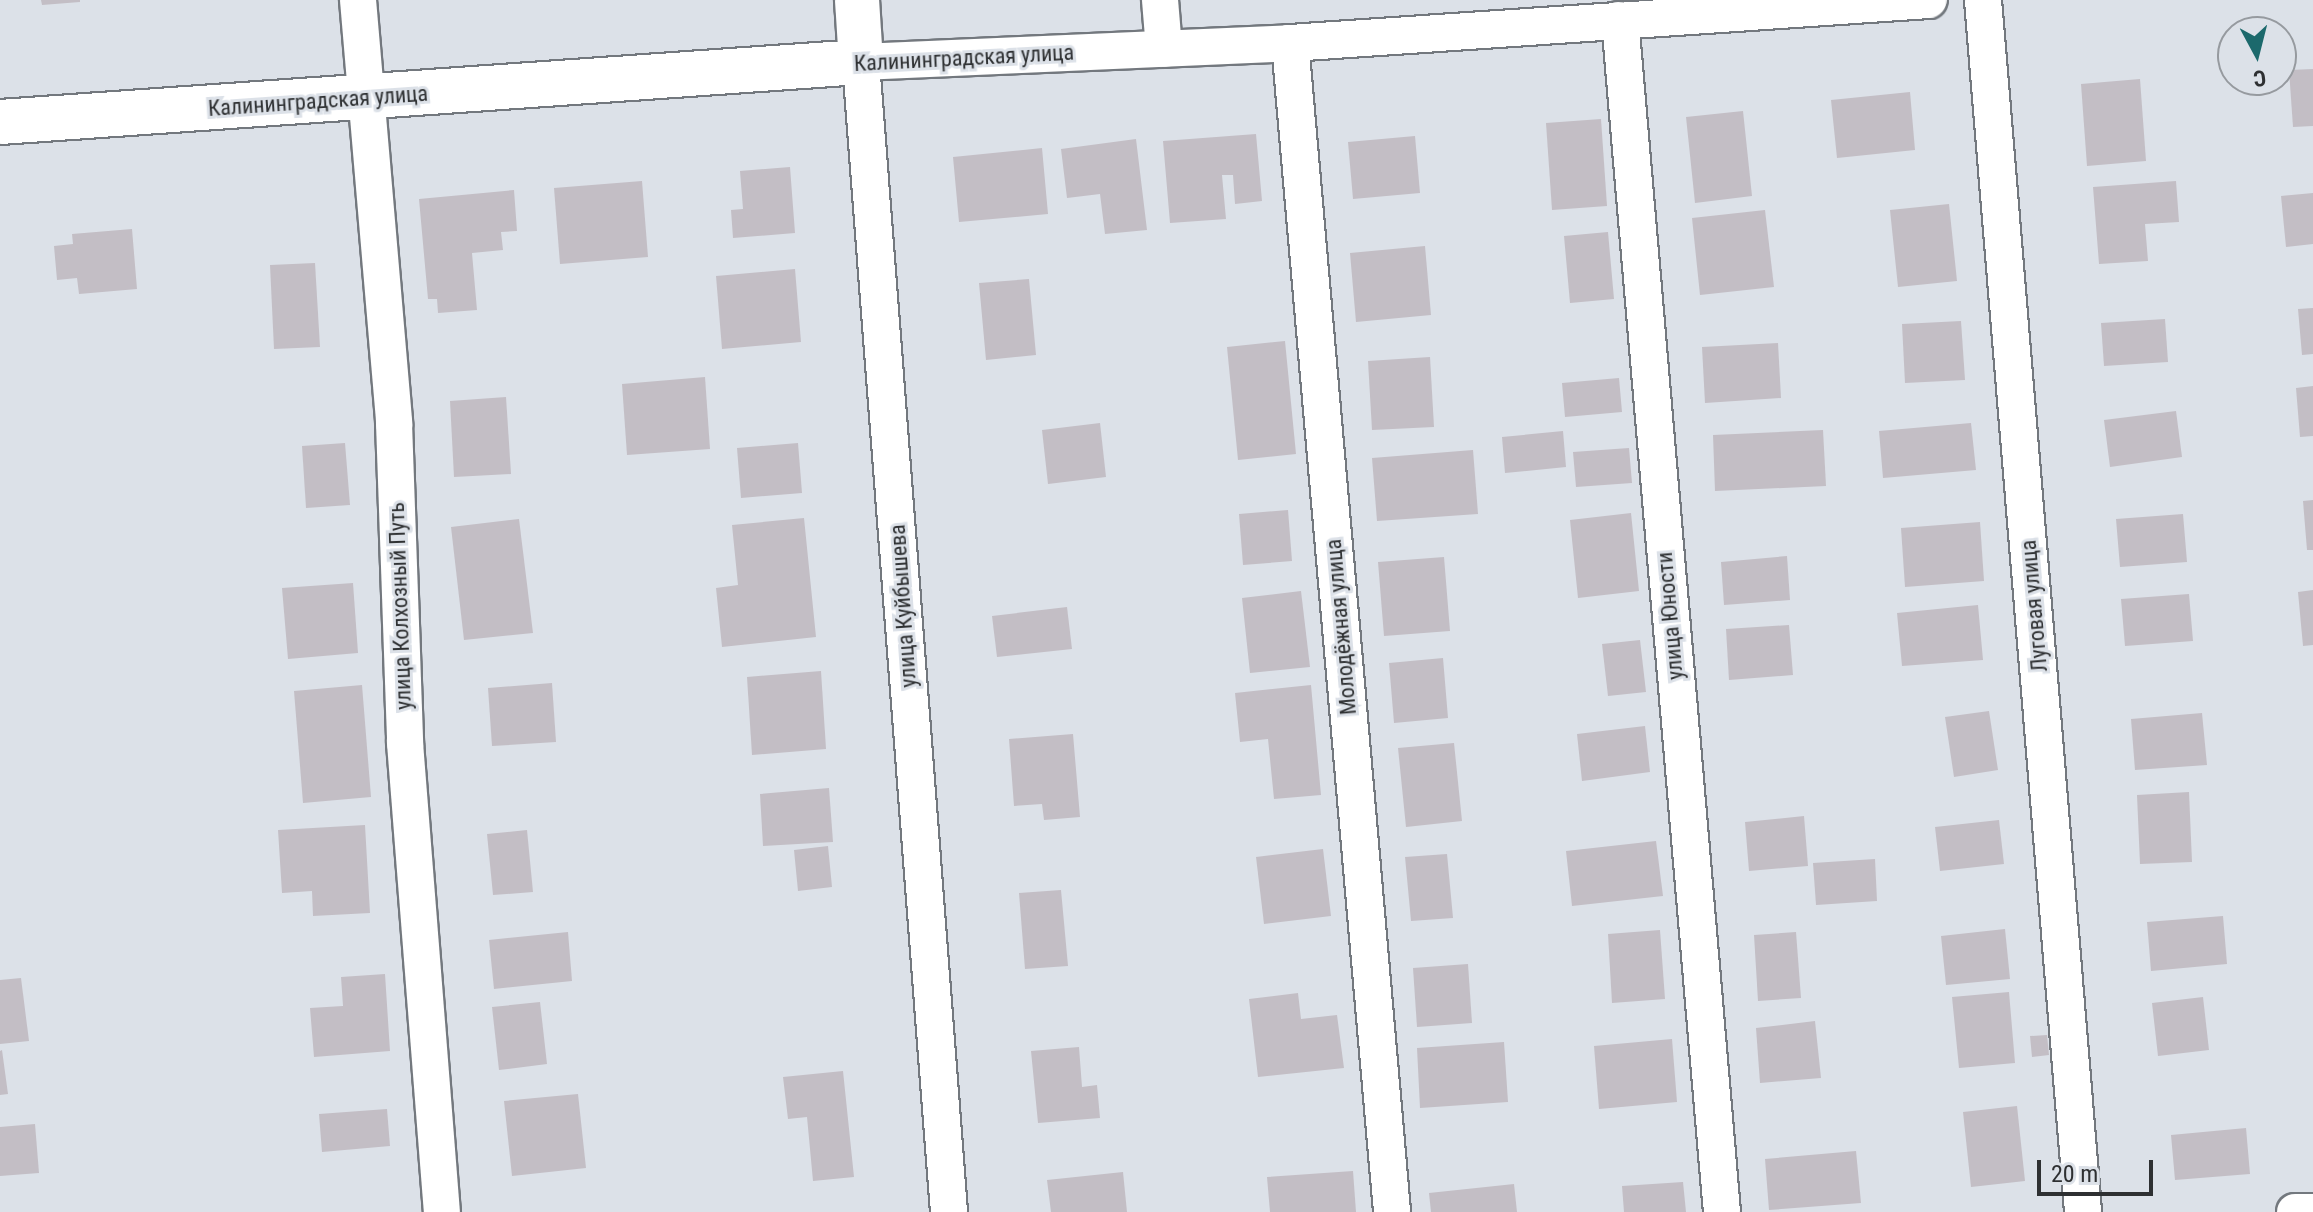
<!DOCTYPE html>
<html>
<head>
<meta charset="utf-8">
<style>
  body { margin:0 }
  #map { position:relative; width:2313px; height:1212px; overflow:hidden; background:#dce1e8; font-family:"Roboto Condensed",sans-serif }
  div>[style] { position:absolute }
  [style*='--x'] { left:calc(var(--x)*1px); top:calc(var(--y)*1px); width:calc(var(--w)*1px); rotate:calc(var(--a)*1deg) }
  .building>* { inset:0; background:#c3bec5 }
  .roads { filter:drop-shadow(2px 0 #73787e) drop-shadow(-2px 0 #73787e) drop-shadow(0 2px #73787e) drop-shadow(0 -2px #73787e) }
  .street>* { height:36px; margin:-18px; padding:0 18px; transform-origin:18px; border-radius:18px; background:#fff }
  .secondary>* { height:44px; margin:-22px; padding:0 22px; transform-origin:22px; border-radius:22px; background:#fff }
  span { translate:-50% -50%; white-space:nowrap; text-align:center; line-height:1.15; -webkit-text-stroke:6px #dce1e8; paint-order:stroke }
  .street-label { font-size:22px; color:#2e3032 }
  .north { position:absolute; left:2217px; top:16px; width:80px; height:80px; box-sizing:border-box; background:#dce1e8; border:2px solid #969a9f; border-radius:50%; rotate:173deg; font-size:22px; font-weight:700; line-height:32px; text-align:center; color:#2e3032 }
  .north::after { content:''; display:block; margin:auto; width:28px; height:36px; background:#1c696c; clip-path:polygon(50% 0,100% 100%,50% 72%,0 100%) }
  .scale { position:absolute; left:2037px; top:1160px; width:116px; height:36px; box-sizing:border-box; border:4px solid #2e3032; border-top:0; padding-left:10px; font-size:24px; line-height:28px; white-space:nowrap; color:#2e3032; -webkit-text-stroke:6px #dce1e8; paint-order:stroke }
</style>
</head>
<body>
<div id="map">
  <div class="building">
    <i style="clip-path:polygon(41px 0,80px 0,80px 2px,42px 5px)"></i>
    <i style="clip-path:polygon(2313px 69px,2313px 126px,2293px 127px,2289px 70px)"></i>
    <i style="clip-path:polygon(2140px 79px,2146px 161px,2087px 166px,2081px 84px)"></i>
    <i style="clip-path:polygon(1910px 92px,1915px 150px,1837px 158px,1831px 100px)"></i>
    <i style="clip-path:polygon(1743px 111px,1752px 196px,1695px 203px,1686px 117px)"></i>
    <i style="clip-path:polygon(1601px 119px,1607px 206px,1552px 210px,1546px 123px)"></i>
    <i style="clip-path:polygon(1256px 134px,1262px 201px,1235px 204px,1233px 175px,1222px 175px,1226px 219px,1170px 223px,1163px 141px)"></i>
    <i style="clip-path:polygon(1415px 136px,1420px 193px,1353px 199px,1348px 142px)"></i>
    <i style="clip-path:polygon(1136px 139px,1147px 230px,1105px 234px,1100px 194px,1067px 198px,1061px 149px)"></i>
    <i style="clip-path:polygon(1042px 148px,1048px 214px,959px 222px,953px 157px)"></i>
    <i style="clip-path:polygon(790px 167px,795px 233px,733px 238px,731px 210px,743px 209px,740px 171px)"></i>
    <i style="clip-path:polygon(642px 181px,648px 257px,560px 264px,554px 188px)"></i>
    <i style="clip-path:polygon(2176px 181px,2179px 222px,2145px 224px,2148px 261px,2099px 264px,2093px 187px)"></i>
    <i style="clip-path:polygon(514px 190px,517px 231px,501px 232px,503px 250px,472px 253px,477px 310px,438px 313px,437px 299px,428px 299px,419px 199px)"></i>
    <i style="clip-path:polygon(2313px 193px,2313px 244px,2286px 247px,2281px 196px)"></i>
    <i style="clip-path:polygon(1949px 204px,1957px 281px,1898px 287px,1890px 210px)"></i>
    <i style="clip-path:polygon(1765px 210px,1774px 287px,1700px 295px,1692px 218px)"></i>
    <i style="clip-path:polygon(132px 229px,137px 289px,79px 294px,77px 278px,57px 280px,54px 246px,73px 244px,72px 234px)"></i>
    <i style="clip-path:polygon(1608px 232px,1614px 299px,1570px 303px,1564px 236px)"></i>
    <i style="clip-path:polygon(1425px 246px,1431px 315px,1356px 322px,1350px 253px)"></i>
    <i style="clip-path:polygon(315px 263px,320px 347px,274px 349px,270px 265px)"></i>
    <i style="clip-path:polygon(795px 269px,801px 342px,722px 349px,716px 276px)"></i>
    <i style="clip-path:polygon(1029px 279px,1036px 355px,986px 360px,979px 283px)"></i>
    <i style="clip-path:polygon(2313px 308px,2313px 354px,2302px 355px,2298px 309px)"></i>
    <i style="clip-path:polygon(2165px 319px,2168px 362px,2104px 366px,2101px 323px)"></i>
    <i style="clip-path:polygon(1961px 321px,1965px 380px,1905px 383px,1902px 324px)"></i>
    <i style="clip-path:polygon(1285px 341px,1296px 454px,1238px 460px,1227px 347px)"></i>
    <i style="clip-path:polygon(1778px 343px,1781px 398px,1705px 403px,1702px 347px)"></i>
    <i style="clip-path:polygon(1430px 357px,1434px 427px,1372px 430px,1368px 361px)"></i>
    <i style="clip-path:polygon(705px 377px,710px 449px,627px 455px,622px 384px)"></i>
    <i style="clip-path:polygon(1619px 378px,1622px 412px,1565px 417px,1562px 383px)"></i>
    <i style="clip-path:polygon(2313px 386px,2313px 436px,2300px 437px,2296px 388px)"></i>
    <i style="clip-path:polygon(506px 397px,511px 474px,454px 477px,450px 401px)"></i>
    <i style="clip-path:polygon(2176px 411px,2182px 457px,2110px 467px,2104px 420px)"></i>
    <i style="clip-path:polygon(1100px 423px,1106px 477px,1048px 484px,1042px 430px)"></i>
    <i style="clip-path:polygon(1971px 423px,1976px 470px,1883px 478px,1879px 431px)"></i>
    <i style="clip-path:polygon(1823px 430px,1826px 486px,1715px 491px,1713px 435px)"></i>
    <i style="clip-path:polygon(1563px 431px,1566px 467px,1505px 473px,1502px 437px)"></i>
    <i style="clip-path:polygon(345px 443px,350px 505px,306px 508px,302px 446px)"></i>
    <i style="clip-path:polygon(798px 443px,802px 493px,741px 498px,737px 448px)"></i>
    <i style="clip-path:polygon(1629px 448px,1632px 483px,1576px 487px,1573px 452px)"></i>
    <i style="clip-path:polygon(1473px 450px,1478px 514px,1377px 521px,1372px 458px)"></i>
    <i style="clip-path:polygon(2313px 500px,2313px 550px,2307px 550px,2303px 501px)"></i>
    <i style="clip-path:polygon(1288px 510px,1292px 561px,1243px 565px,1239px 514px)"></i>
    <i style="clip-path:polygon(1631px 513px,1639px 591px,1578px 598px,1570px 520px)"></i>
    <i style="clip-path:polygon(2183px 514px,2187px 562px,2120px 567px,2116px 519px)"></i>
    <i style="clip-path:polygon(804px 518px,816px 637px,722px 647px,716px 588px,738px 585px,732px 525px)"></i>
    <i style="clip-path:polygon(519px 519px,533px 633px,464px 640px,451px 527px)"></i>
    <i style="clip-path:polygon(1980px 522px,1984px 581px,1905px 587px,1901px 528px)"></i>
    <i style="clip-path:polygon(1787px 556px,1790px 600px,1724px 605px,1721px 562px)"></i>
    <i style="clip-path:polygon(1444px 557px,1450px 631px,1384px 636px,1378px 562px)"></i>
    <i style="clip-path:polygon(353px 583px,358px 653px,288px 659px,282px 588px)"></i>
    <i style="clip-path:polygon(2313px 590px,2313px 645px,2303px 646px,2298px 592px)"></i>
    <i style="clip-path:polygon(1301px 591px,1310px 667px,1250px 673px,1242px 598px)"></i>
    <i style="clip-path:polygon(2189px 594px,2193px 641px,2125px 646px,2121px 599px)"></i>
    <i style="clip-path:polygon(1978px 605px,1983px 660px,1902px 666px,1897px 613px)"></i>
    <i style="clip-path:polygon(1067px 607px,1072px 649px,997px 657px,992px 616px)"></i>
    <i style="clip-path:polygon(1789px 625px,1793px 675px,1729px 680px,1726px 629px)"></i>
    <i style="clip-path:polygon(1640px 640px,1646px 692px,1608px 696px,1602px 644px)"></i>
    <i style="clip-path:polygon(1443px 658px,1448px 718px,1394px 723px,1389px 663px)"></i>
    <i style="clip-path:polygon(821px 671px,826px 749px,752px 755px,747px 677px)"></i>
    <i style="clip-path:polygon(552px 683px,556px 742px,492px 746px,488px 688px)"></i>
    <i style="clip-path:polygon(362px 685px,371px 797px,303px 803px,294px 691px)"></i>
    <i style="clip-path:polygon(1311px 685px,1321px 795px,1274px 799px,1268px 739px,1240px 742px,1235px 693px)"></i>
    <i style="clip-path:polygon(1989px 711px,1998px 770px,1954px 777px,1945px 717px)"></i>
    <i style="clip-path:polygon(2202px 713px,2207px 765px,2135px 770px,2131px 719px)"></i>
    <i style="clip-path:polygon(1645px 726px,1650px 772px,1582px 781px,1577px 734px)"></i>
    <i style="clip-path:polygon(1073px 734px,1080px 817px,1044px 820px,1042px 804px,1014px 806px,1009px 739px)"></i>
    <i style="clip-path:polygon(1454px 743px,1462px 821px,1406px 827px,1398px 748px)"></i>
    <i style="clip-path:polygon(829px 788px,833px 842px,763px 846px,760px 794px)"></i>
    <i style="clip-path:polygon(2189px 792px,2192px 862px,2140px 864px,2137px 795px)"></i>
    <i style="clip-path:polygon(1804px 816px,1808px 866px,1749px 871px,1745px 822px)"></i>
    <i style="clip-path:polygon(1999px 820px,2004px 864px,1940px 871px,1935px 827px)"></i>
    <i style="clip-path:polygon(365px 825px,370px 913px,313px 916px,312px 891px,282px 893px,278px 830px)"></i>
    <i style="clip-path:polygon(527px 830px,533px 892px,493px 895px,487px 834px)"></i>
    <i style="clip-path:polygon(1656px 841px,1663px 896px,1572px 906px,1566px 851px)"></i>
    <i style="clip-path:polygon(828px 846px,832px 887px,798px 891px,794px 850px)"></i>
    <i style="clip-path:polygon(1323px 849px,1331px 916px,1264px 924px,1256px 857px)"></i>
    <i style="clip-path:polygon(1447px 854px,1453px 918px,1411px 921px,1405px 857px)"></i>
    <i style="clip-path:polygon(1875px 859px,1877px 901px,1816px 905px,1813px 863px)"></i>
    <i style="clip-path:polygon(1061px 890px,1068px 966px,1025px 969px,1019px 893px)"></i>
    <i style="clip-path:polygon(2223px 916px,2227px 964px,2151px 971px,2147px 922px)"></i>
    <i style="clip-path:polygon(2005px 929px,2010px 979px,1946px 985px,1941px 936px)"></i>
    <i style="clip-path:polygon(1660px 930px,1665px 999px,1612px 1003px,1608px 934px)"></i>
    <i style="clip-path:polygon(568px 932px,572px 981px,494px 989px,489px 940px)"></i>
    <i style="clip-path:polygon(1796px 932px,1801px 998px,1758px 1001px,1754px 935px)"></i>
    <i style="clip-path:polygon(1468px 964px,1472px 1023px,1417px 1027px,1413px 968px)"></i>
    <i style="clip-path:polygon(385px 974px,390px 1051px,314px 1057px,310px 1008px,343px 1006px,341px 977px)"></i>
    <i style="clip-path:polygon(21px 978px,29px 1041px,0 1044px,0 980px)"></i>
    <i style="clip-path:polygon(2009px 992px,2015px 1063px,1959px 1068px,1952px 997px)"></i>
    <i style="clip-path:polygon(1298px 993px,1301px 1019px,1337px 1015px,1344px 1068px,1258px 1077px,1249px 999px)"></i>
    <i style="clip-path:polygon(2203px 997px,2209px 1050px,2158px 1056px,2152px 1003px)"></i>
    <i style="clip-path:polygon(540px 1002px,547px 1064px,499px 1070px,492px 1007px)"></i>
    <i style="clip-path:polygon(1815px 1021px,1821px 1078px,1760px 1083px,1756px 1028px)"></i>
    <i style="clip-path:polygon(2047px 1035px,2049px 1055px,2032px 1057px,2030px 1036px)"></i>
    <i style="clip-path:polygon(1672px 1039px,1677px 1102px,1599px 1109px,1594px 1046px)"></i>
    <i style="clip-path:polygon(1504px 1042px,1508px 1102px,1420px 1108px,1417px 1048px)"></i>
    <i style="clip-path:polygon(1079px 1047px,1082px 1087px,1097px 1085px,1100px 1118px,1038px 1123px,1031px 1051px)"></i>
    <i style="clip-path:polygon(2px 1050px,8px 1094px,0 1095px,0 1051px)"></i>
    <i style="clip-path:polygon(843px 1071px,854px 1177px,813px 1181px,807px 1117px,788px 1119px,783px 1077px)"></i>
    <i style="clip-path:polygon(578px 1094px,586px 1168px,512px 1176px,504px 1101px)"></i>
    <i style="clip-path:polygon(2017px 1106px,2025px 1181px,1971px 1187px,1963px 1112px)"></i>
    <i style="clip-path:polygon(387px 1109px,390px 1146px,322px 1152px,319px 1114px)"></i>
    <i style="clip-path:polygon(35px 1124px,39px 1173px,0 1176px,0 1127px)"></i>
    <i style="clip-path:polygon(2246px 1128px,2250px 1174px,2175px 1180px,2171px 1135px)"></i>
    <i style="clip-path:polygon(1856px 1151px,1861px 1203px,1769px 1210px,1765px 1159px)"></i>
    <i style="clip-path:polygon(1353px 1171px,1356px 1212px,1270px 1212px,1267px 1177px)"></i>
    <i style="clip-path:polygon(1123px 1172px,1127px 1212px,1051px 1212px,1047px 1180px)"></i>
    <i style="clip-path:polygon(1683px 1182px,1686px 1212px,1624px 1212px,1622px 1186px)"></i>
    <i style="clip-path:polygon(1514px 1184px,1517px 1212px,1431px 1212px,1429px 1193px)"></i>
  </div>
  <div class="roads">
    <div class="street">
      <i style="--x:358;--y:0;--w:425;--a:85.1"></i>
      <i style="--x:394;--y:423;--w:320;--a:88"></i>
      <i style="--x:405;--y:743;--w:470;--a:85.5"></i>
      <i style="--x:1160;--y:0;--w:49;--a:85.3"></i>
      <i style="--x:1983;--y:0;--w:1216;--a:85.28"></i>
      <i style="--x:1620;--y:20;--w:1196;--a:85.11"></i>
      <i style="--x:1290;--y:43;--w:1173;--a:85.01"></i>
      <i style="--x:949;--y:1212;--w:1153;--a:-94.38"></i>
      <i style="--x:861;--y:62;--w:429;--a:-2.5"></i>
      <i style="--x:1290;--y:43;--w:640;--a:-3.85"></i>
      <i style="--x:2295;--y:1212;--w:18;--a:0"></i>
    </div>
    <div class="secondary">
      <i style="--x:0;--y:122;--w:863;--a:-3.99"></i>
      <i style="--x:861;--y:62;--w:62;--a:-93.7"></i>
    </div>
  </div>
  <div class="street-label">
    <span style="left:964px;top:58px;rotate:-3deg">Калининградская улица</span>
    <span style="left:318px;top:101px;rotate:-4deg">Калининградская улица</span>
    <span style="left:400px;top:606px;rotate:-92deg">улица Колхозный Путь</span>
    <span style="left:903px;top:606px;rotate:-94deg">улица Куйбышева</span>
    <span style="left:2034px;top:606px;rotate:-95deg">Луговая улица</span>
    <span style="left:1670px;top:616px;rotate:-95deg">улица Юности</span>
    <span style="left:1341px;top:627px;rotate:-95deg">Молодёжная улица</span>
  </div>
  <div class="north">С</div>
  <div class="scale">20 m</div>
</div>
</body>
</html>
